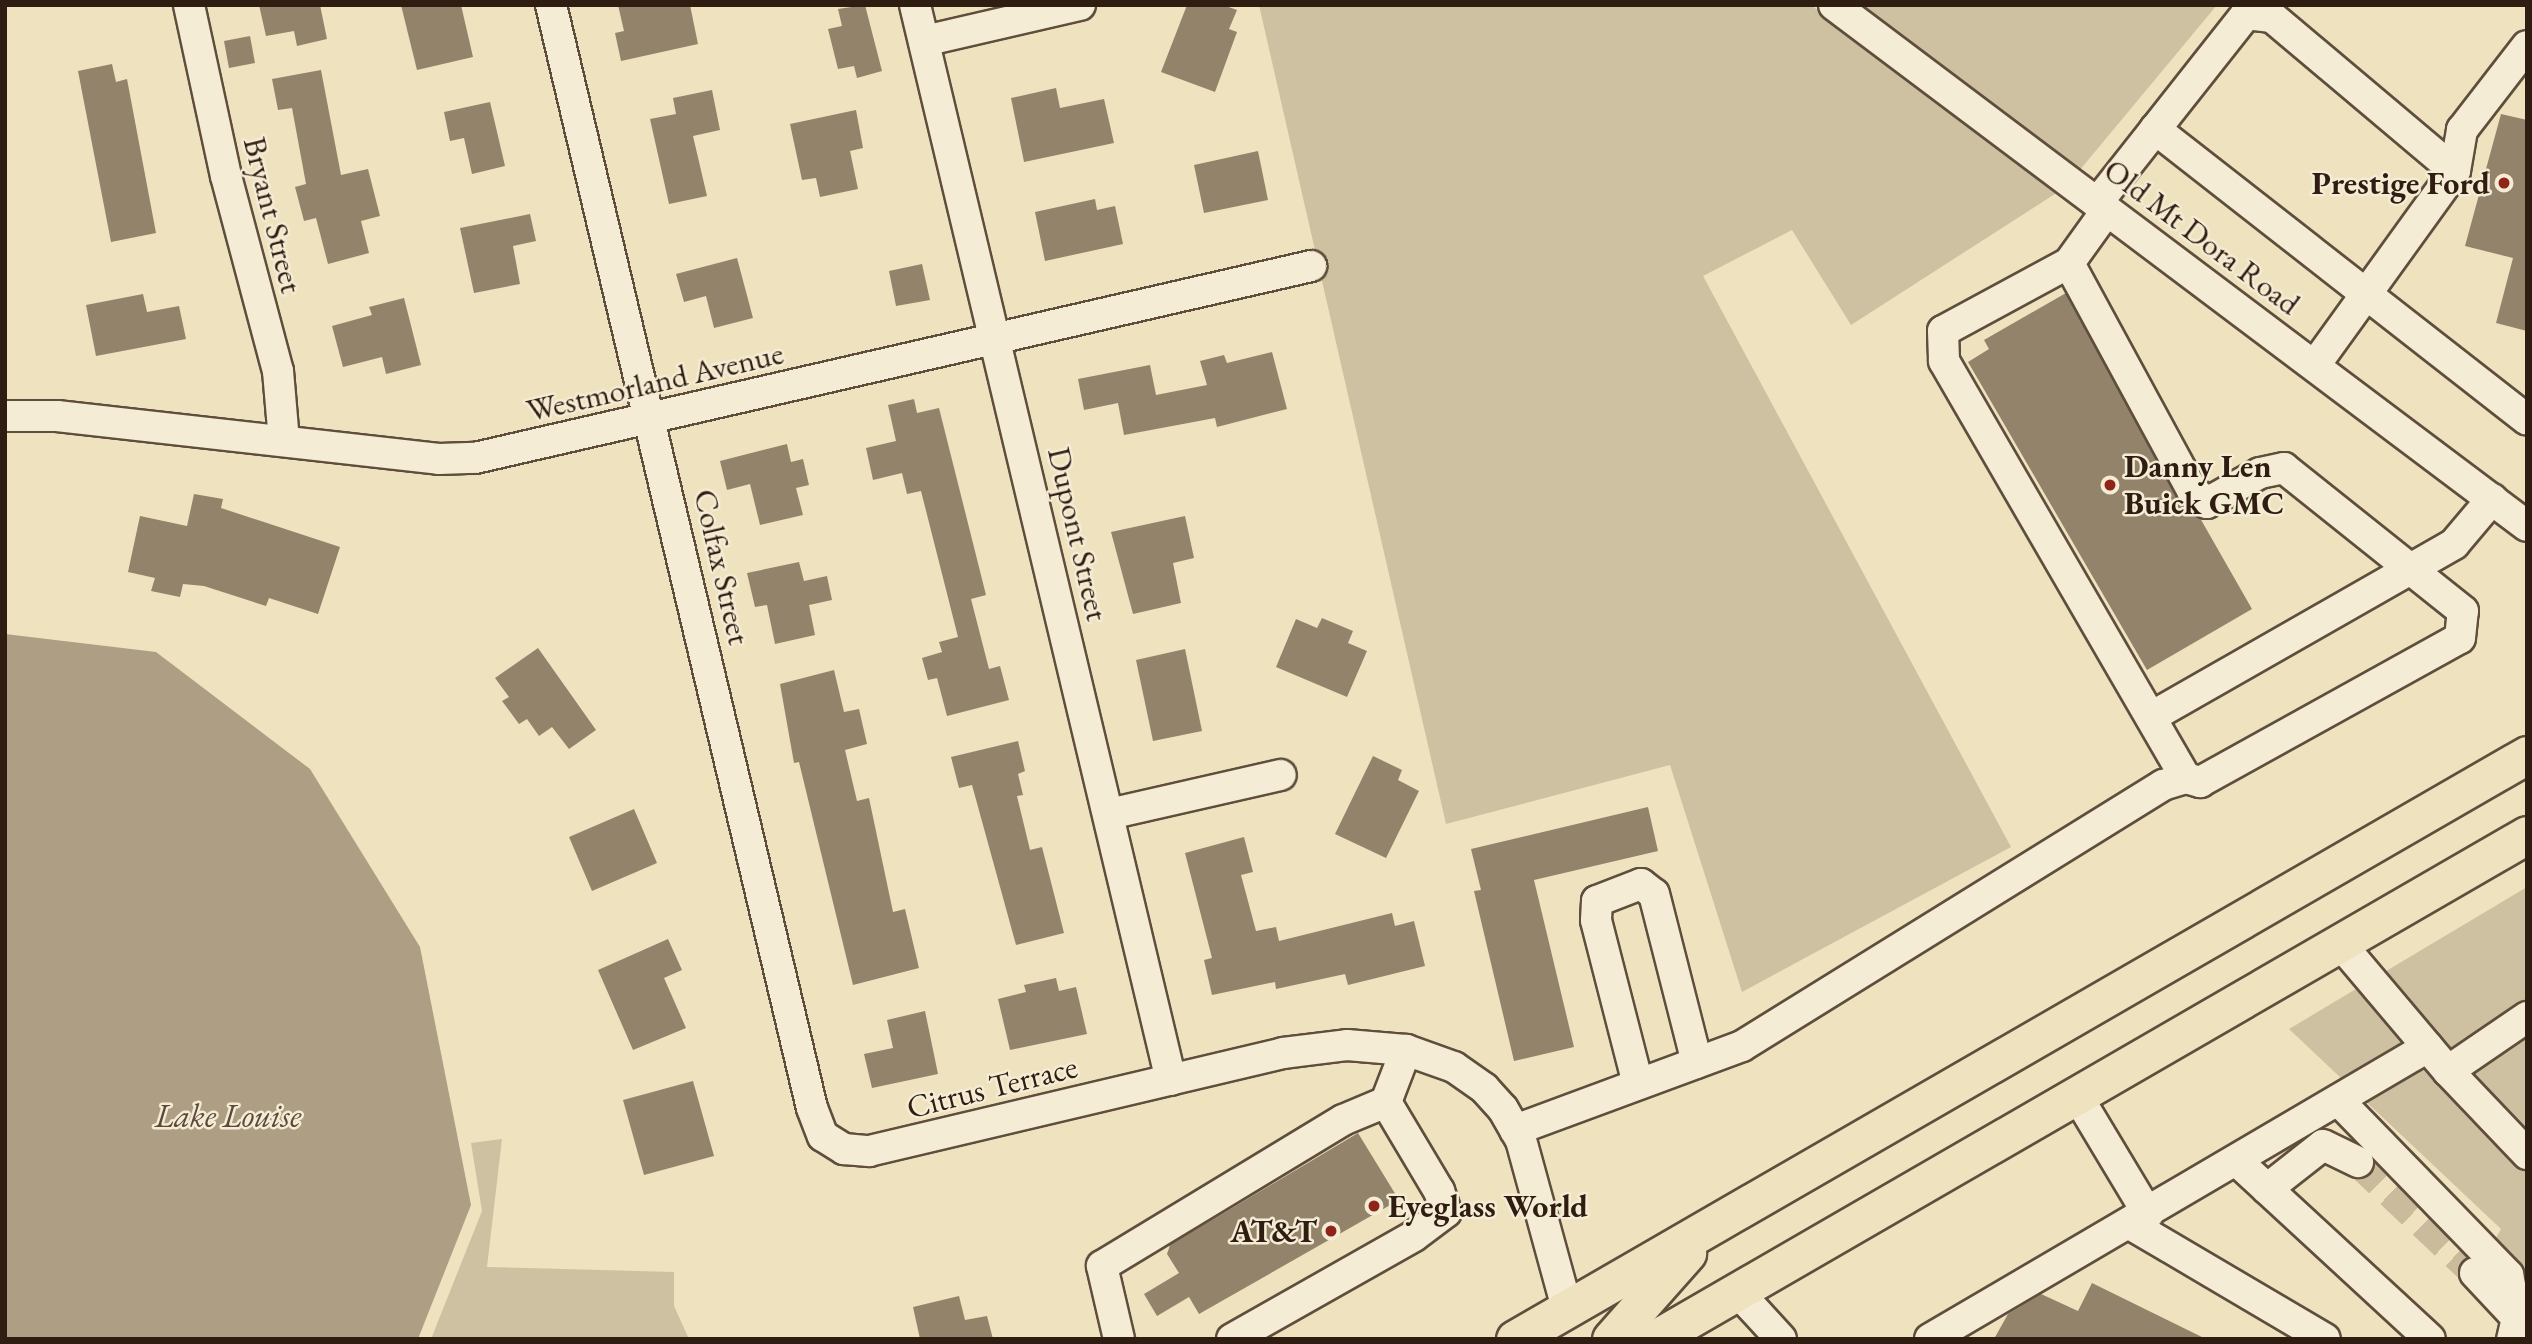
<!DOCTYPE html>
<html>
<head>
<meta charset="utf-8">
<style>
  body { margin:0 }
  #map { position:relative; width:2532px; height:1344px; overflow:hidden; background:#efe2be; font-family:"EB Garamond",serif }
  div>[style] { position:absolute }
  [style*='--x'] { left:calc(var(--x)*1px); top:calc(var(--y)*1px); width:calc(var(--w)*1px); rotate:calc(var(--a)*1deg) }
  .green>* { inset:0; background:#cec1a1 }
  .water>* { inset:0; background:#ae9f84 }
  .building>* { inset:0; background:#93836b }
  .minor-tunnel>* { height:30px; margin-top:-15px; transform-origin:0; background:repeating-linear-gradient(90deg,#c9bb9c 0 30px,transparent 0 45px) }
  .roads { filter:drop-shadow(2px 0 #5f4e3d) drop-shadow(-2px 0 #5f4e3d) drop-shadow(0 2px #5f4e3d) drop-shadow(0 -2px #5f4e3d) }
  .minor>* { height:30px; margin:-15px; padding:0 15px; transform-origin:15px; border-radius:15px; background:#f5ecd5 }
  .major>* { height:37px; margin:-18.5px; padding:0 18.5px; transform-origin:18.5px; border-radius:18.5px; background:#efe2be }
  .dots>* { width:19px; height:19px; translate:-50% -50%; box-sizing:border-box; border:4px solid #f5ecd5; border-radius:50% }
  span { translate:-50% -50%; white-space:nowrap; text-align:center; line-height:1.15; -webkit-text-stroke:5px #f5ecd5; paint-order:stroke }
  .poi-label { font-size:32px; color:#2f1d12; font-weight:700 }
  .right { translate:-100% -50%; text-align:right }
  .left { translate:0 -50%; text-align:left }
  .street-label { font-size:32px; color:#2f1d12 }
  .water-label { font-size:33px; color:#5b4a3a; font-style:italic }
  .frame { position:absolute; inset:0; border:7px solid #2f1d12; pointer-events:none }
</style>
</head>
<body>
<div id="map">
  <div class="green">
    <i style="clip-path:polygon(1259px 5px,1811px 5px,2058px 192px,1851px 325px,1792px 230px,1703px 276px,2011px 847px,1742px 992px,1670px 765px,1446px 824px)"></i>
    <i style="clip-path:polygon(1858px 5px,2217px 5px,2079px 171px)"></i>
    <i style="clip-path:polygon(2527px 887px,2527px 1339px,2509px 1336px,2470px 1284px,2501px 1229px,2289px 1029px)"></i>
    <i style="clip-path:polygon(502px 1139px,487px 1267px,674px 1272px,674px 1306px,689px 1339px,431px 1339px,482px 1211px,471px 1143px)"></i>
  </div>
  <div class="water">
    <i style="clip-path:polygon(5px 634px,156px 652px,310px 769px,420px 947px,471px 1205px,418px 1339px,5px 1339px)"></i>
  </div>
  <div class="building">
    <i style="clip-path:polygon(259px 5px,320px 5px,327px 39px,297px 46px,294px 31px,266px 36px)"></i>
    <i style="clip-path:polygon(401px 5px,461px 5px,473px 57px,417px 70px)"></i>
    <i style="clip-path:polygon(618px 5px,690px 5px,698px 44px,621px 61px,615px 33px,624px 31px)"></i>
    <i style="clip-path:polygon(865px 5px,882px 71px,857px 78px,854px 66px,838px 69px,828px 29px,842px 26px,838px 9px)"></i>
    <i style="clip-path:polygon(1187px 5px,1223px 5px,1237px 10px,1229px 29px,1237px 32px,1215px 92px,1161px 72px)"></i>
    <i style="clip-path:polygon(250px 36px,255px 63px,229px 68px,224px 41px)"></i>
    <i style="clip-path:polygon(112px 64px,116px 82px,127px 79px,156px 233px,111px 242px,78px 71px)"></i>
    <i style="clip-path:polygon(321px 70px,341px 175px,368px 169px,380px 216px,361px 221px,369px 253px,328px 264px,316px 218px,304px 221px,295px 187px,306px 184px,292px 108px,278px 110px,272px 79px)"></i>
    <i style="clip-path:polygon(1056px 88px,1060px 108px,1104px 99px,1114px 143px,1024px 162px,1011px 98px)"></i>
    <i style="clip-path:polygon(712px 90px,720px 130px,693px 136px,707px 196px,669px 204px,650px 119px,676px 114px,673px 98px)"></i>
    <i style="clip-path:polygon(490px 102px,505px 166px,472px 174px,464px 138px,450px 141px,444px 112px)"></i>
    <i style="clip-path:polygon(856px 110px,863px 148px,850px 151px,858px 189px,820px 197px,816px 178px,802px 180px,790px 124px)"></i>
    <i style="clip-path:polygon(2501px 114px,2527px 120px,2527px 331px,2496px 323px,2513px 258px,2465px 246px)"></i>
    <i style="clip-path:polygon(1258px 151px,1268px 200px,1204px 213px,1194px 165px)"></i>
    <i style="clip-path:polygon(1095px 199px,1097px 210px,1115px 206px,1123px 244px,1045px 261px,1035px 212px)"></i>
    <i style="clip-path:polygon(530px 214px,536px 241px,513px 246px,520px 284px,474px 293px,460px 228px)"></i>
    <i style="clip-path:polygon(737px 258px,753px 318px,714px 328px,706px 296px,684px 302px,676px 274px)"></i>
    <i style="clip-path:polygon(922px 264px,930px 300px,896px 306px,889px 271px)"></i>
    <i style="clip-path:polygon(2066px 293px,2177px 498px,2200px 518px,2252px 609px,2147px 670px,1968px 362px,1989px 349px,1984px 340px)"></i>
    <i style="clip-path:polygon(143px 294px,147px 312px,179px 306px,186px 339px,96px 356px,86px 305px)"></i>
    <i style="clip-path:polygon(404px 298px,421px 365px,386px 374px,382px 357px,343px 367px,332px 326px,372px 315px,369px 307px)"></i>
    <i style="clip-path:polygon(1272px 352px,1287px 409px,1217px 427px,1215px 418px,1124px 435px,1118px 403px,1084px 410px,1078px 379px,1150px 365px,1156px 395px,1207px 385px,1200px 361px,1224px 355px,1227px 363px)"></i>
    <i style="clip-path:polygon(914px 399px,917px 413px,939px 408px,986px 595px,971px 599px,989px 669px,1000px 666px,1009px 700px,947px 716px,937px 678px,928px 680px,922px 658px,942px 652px,939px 642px,958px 637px,921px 491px,907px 494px,902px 473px,873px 480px,866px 448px,896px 441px,888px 405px)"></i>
    <i style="clip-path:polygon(787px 444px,791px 462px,803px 459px,809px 485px,796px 488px,803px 515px,760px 525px,750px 484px,727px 490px,720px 461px)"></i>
    <i style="clip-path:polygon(194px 494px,223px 499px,221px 508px,340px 547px,318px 614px,269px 598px,266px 606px,204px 586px,183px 584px,180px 597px,151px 591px,155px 578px,128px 572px,140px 516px,187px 526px)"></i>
    <i style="clip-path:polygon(1185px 516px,1194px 558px,1173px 563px,1181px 603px,1133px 614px,1111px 532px)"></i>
    <i style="clip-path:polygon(799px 562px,804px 581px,827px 576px,832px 600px,809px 605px,815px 635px,775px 644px,767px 605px,755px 607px,747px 573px)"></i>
    <i style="clip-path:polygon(1322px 618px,1353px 631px,1348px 643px,1367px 651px,1347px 697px,1276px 667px,1296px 619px,1317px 628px)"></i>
    <i style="clip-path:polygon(538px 648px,596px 730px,569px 749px,552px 727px,539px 736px,527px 719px,519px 724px,502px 701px,509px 697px,495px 678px)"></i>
    <i style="clip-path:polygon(1185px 649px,1202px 731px,1153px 741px,1136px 660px)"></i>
    <i style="clip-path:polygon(834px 670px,844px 712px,859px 709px,867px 744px,845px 750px,857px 801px,869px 798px,893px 912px,905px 909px,919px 968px,853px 985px,799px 762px,794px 763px,780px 684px)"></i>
    <i style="clip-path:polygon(1018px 741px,1025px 771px,1018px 774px,1023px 795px,1017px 796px,1030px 850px,1042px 847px,1064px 933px,1016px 945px,972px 785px,959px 788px,951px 757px)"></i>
    <i style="clip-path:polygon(1373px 756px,1402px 770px,1398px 780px,1419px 791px,1386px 858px,1335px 834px)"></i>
    <i style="clip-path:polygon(1648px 807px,1658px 851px,1534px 880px,1574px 1047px,1514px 1061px,1474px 891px,1481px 890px,1471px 849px)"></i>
    <i style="clip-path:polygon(634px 809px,657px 863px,592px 891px,569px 837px)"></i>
    <i style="clip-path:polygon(1244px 837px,1253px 872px,1241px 875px,1256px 931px,1276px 927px,1279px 941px,1392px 913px,1395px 926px,1414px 921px,1425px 966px,1348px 985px,1345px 974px,1276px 989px,1275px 982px,1212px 995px,1204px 960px,1212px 958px,1185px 853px)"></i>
    <i style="clip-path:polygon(668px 939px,682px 970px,664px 978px,686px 1028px,633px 1050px,598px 970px)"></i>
    <i style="clip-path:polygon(1056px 978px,1059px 991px,1076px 987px,1087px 1034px,1010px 1050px,998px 999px,1026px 992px,1024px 985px)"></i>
    <i style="clip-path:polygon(925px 1011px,938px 1074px,872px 1088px,864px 1054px,893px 1048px,887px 1020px)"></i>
    <i style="clip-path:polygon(693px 1081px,714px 1156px,644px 1175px,623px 1100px)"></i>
    <i style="clip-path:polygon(1358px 1133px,1399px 1200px,1199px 1314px,1189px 1297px,1157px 1316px,1144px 1294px,1179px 1273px,1167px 1254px,1170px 1245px)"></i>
    <i style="clip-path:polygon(2092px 1283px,2206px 1339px,1994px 1339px,2008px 1314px,2041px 1294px,2078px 1311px)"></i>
    <i style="clip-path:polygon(959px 1296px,965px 1320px,987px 1316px,993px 1339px,920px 1339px,913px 1307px)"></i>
  </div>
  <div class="minor-tunnel">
    <i style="--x:2358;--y:1162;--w:161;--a:43.5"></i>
  </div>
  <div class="roads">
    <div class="minor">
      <i style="--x:189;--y:5;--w:175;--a:77.8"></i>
      <i style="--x:226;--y:176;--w:202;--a:75.1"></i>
      <i style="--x:278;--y:371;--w:70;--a:85.1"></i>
      <i style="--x:551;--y:5;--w:1133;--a:76.69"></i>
      <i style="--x:812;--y:1108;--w:30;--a:69"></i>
      <i style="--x:823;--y:1136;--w:25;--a:32"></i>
      <i style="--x:844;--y:1149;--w:25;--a:5"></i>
      <i style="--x:869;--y:1151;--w:425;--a:-13.3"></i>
      <i style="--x:1283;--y:1053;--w:64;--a:-7.1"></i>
      <i style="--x:1347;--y:1045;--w:59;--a:4.8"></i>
      <i style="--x:1406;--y:1050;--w:51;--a:19.5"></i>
      <i style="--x:1454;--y:1067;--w:37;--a:35"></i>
      <i style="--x:1484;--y:1088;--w:28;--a:48"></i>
      <i style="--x:1503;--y:1109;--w:36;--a:60"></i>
      <i style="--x:1521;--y:1140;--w:174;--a:74.7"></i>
      <i style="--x:915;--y:5;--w:1105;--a:76.61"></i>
      <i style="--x:1834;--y:5;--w:867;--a:36.94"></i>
      <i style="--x:924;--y:41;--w:160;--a:-13"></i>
      <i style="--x:2155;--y:129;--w:472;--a:38"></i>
      <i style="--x:2097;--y:203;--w:241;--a:-51.7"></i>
      <i style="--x:2246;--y:14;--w:26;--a:7"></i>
      <i style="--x:2272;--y:17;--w:239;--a:40.1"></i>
      <i style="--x:2069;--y:263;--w:143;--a:151.6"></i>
      <i style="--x:1943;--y:331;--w:30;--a:88"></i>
      <i style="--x:1944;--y:361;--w:482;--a:59.9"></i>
      <i style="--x:2315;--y:365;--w:239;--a:-54.2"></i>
      <i style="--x:2455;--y:171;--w:42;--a:-80.3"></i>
      <i style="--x:2462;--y:130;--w:106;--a:-52.3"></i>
      <i style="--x:5;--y:416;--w:52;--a:0"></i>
      <i style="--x:57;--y:416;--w:384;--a:6.4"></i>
      <i style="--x:439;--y:459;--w:36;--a:-2"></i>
      <i style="--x:475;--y:458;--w:858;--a:-12.93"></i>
      <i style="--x:2151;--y:717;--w:349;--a:-29.7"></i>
      <i style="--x:2454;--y:544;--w:59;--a:-49.8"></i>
      <i style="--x:1109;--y:814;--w:176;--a:-12.8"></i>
      <i style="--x:2339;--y:942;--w:169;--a:49.8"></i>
      <i style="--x:2448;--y:1071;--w:96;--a:-34.4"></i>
      <i style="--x:2448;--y:1071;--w:115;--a:46.4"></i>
      <i style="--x:1638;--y:1084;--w:169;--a:-104.4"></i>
      <i style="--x:1596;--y:920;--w:19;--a:-87"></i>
      <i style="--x:1597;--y:901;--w:47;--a:-21.1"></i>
      <i style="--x:1641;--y:884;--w:16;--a:38"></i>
      <i style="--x:1654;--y:894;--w:174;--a:75.7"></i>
      <i style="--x:2076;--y:1094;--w:140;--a:59"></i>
      <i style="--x:2339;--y:1101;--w:243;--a:45.8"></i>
      <i style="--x:2508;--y:1275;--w:44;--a:78.2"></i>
      <i style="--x:2517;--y:1318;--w:22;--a:103"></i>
      <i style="--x:1515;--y:1130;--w:242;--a:-20.3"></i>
      <i style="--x:1742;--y:1046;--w:495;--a:-31.8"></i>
      <i style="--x:2163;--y:785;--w:24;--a:-17"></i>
      <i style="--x:2186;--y:778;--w:15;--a:16"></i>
      <i style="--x:2200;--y:782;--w:297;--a:-29"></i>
      <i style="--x:2460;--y:638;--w:27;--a:-84"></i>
      <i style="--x:2463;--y:611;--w:229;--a:-141.4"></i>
      <i style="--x:2284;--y:468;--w:25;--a:168"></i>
      <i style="--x:2260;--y:473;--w:61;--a:150.5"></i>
      <i style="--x:2207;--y:503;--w:20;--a:-139"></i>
      <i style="--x:2192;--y:490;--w:258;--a:-118.5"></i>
      <i style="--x:2069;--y:263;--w:65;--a:-54.4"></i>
      <i style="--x:2238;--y:1162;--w:261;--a:42.7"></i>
      <i style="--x:2267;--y:1189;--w:71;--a:-38.2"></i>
      <i style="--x:2323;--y:1145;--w:39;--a:26"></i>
      <i style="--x:2130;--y:1224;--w:226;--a:30.5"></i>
      <i style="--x:2475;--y:1273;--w:60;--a:47"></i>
      <i style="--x:1737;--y:1291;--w:65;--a:47.5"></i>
      <i style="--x:1119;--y:1339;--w:75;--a:-103.1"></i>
      <i style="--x:1102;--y:1266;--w:282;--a:-31.2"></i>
      <i style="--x:1343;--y:1120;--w:47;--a:-22.7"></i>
      <i style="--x:1386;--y:1102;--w:56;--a:-69"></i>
      <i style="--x:1232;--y:1339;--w:209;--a:-29.5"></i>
      <i style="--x:1414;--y:1236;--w:40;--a:-37"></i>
      <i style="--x:1446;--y:1212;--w:22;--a:-108"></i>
      <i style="--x:1439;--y:1191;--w:104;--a:-120.8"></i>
      <i style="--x:1930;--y:1339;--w:577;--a:-30.39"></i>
    </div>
    <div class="major">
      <i style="--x:1515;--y:1339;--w:1168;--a:-29.99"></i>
      <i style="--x:1611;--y:1339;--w:115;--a:-48.5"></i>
      <i style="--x:1655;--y:1339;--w:1007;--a:-30.03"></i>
    </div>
  </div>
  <div class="dots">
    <i style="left:2504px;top:183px;background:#8f2418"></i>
    <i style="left:2110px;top:485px;background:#8f2418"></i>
    <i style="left:1374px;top:1206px;background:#8f2418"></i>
    <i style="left:1331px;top:1231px;background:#8f2418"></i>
  </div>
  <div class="poi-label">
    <span class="right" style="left:2490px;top:183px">Prestige Ford</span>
    <span class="left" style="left:2124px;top:485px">Danny Len<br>Buick GMC</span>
    <span class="left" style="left:1388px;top:1206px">Eyeglass World</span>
    <span class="right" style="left:1317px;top:1231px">AT&amp;T</span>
  </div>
  <div class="street-label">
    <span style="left:273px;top:215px;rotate:76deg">Bryant Street</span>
    <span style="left:2202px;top:237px;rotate:37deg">Old Mt Dora Road</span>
    <span style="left:655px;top:382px;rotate:-13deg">Westmorland Avenue</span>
    <span style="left:1078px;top:534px;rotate:77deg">Dupont Street</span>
    <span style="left:722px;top:567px;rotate:77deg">Colfax Street</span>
    <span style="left:992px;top:1087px;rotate:-14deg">Citrus Terrace</span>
  </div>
  <div class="water-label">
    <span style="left:228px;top:1116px">Lake Louise</span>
  </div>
  <div class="frame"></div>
</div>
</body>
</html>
